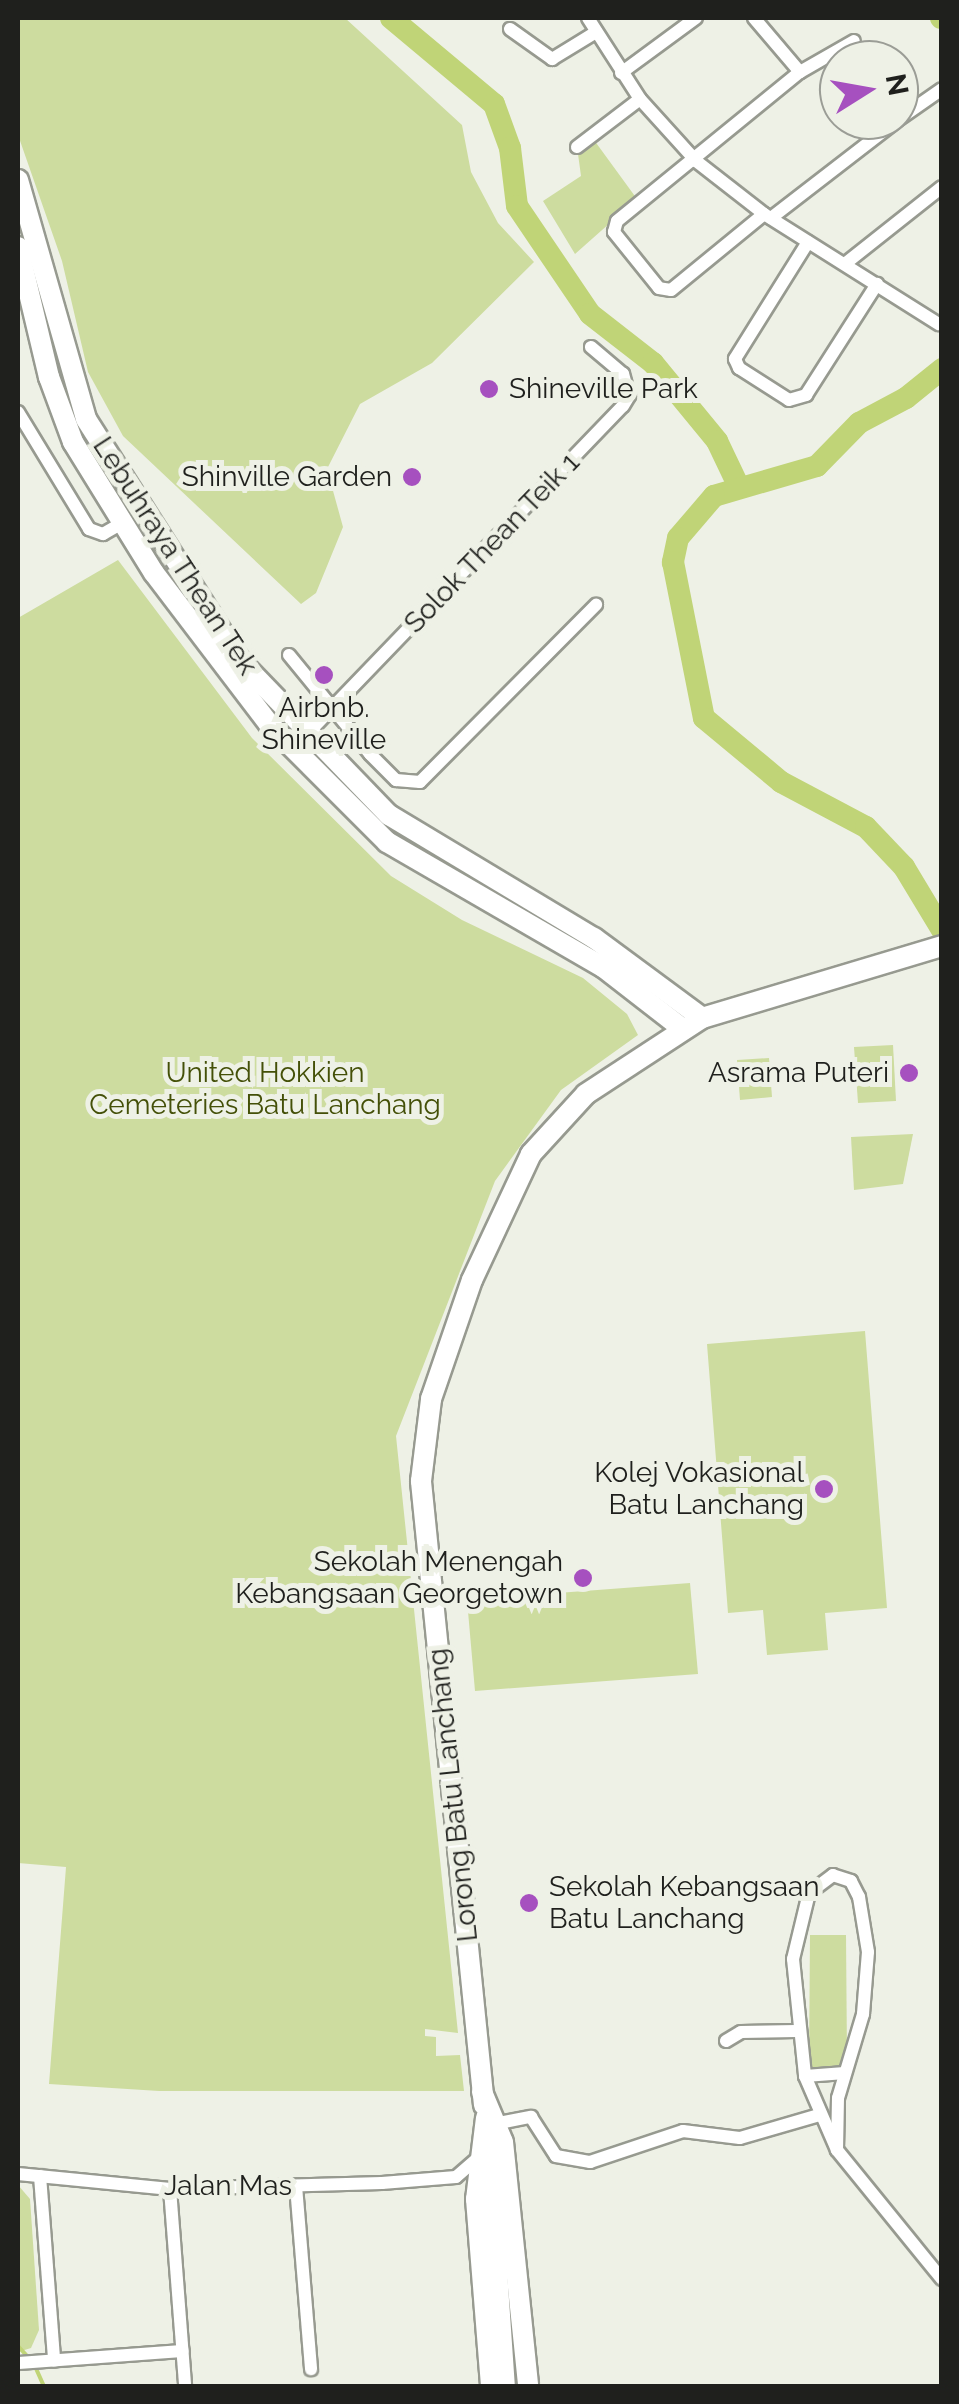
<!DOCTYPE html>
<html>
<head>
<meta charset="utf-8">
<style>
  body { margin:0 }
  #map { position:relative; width:959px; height:2404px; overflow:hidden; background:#eef1e6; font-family:Raleway,sans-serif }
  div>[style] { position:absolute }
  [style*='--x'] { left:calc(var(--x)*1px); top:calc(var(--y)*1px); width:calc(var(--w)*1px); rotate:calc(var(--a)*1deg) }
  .green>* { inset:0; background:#cddc9f }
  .stream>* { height:4px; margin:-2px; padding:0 2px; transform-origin:2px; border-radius:2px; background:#c0d477 }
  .river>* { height:22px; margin:-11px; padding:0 11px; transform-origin:11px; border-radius:11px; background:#c0d477 }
  .roads { filter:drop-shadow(2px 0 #979a90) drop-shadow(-2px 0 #979a90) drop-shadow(0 2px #979a90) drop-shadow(0 -2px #979a90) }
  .minor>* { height:12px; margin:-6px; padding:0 6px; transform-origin:6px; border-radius:6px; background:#fff }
  .primary>* { height:20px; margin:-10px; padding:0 10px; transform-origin:10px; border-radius:10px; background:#fff }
  .trunk>* { height:20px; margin:-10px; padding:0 10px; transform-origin:10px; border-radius:10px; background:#fff }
  .dots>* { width:28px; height:28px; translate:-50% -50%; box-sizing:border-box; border:5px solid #eef1e6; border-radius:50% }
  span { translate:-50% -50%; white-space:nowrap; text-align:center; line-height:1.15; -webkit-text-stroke:10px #eef1e6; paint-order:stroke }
  .poi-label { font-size:28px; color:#1f201d }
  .left { translate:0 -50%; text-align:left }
  .right { translate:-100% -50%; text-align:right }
  .street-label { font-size:28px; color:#1f201d }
  .park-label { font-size:28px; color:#445008 }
  .frame { position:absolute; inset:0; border:20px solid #1f201d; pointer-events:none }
  .north { position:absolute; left:819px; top:40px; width:100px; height:100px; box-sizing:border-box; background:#eef1e6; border:2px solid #9b9d96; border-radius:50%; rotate:79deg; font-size:28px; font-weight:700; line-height:40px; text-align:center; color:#1f201d }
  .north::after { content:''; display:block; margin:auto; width:35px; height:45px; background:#a650bf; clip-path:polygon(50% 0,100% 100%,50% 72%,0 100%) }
</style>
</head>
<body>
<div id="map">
  <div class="green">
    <i style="clip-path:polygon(18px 18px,345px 18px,462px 125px,471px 172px,498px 223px,534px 262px,432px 363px,360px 404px,327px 469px,343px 527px,316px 593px,301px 604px,123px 436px,88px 372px,62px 261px,18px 135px)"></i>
    <i style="clip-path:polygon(594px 140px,637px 199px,575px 254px,543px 201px,581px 176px,578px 154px)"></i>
    <i style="clip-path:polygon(118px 560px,252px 738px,391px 876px,462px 920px,583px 978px,627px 1014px,638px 1035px,561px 1090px,495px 1181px,396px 1436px,458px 2033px,425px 2029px,425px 2036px,436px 2037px,436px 2056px,460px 2055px,464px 2091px,159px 2091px,49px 2084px,66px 1867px,18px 1863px,18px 618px)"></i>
    <i style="clip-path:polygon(893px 1045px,896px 1101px,858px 1103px,854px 1047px)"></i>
    <i style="clip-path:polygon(769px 1058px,772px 1097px,740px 1100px,737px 1060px)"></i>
    <i style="clip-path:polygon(913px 1134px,903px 1184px,854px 1190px,851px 1137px)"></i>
    <i style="clip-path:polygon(865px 1331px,887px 1608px,825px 1613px,828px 1650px,767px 1655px,763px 1610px,728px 1613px,707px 1344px)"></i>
    <i style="clip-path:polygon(690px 1583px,698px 1674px,475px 1691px,467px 1600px)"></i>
    <i style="clip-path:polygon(810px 1935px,846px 1935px,847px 2057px,841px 2068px,809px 2069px)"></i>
    <i style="clip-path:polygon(18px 2185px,30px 2199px,39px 2330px,31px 2348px,18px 2352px)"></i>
  </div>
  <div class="stream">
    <i style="--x:18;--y:2346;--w:15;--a:48"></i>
    <i style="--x:34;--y:2364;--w:24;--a:66"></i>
  </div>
  <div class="river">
    <i style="--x:391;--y:18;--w:134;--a:39.9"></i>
    <i style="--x:494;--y:104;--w:47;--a:70"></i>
    <i style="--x:510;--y:148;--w:58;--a:83.1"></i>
    <i style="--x:517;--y:206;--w:130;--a:55.9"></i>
    <i style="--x:590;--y:314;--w:80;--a:37.9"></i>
    <i style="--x:653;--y:363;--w:101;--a:50.6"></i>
    <i style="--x:717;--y:441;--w:49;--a:64.5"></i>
    <i style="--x:941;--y:18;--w:1;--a:0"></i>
    <i style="--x:942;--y:369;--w:46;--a:141.1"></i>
    <i style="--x:906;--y:398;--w:53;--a:152"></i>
    <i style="--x:859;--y:423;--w:60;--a:134.3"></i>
    <i style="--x:817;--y:466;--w:107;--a:163.8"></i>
    <i style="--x:714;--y:496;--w:55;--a:130.6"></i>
    <i style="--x:678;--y:538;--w:25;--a:102"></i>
    <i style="--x:673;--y:562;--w:159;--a:78.8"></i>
    <i style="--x:704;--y:718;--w:100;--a:39.7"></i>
    <i style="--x:781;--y:782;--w:96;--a:27.9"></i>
    <i style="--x:866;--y:827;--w:55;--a:46.5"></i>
    <i style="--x:904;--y:867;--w:74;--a:58.9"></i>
  </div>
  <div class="roads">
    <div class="minor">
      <i style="--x:588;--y:18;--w:96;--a:57.3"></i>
      <i style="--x:640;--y:99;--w:84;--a:47.9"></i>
      <i style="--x:696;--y:161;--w:86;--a:37.9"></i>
      <i style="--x:764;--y:214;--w:207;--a:32.2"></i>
      <i style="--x:754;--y:18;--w:71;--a:49.6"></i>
      <i style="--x:510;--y:29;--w:52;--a:35.5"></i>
      <i style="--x:552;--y:59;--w:52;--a:-31.5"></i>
      <i style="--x:621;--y:73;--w:93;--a:-36.3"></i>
      <i style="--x:899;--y:119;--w:52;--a:-34.9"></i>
      <i style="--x:577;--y:147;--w:79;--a:-37.3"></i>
      <i style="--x:764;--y:214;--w:120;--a:140.7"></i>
      <i style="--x:671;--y:290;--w:12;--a:-171"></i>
      <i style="--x:659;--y:288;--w:72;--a:-128.8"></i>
      <i style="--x:614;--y:232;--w:11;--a:-75"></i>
      <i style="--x:617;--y:221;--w:236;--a:-39.2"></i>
      <i style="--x:800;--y:72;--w:62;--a:-29.9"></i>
      <i style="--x:771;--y:218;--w:160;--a:-37.7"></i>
      <i style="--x:808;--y:242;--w:138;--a:122"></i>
      <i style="--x:735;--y:359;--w:10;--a:66"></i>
      <i style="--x:739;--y:368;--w:59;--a:32.6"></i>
      <i style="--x:789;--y:400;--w:18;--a:-16"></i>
      <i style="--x:806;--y:395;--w:132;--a:-57.4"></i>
      <i style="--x:846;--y:263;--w:122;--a:-38.4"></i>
      <i style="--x:18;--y:412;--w:137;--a:58.7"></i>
      <i style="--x:89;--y:529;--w:15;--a:20"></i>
      <i style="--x:103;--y:534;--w:20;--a:-30"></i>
      <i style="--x:289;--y:655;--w:128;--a:50.7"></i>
      <i style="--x:370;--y:754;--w:37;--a:45"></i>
      <i style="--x:396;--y:780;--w:24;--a:5"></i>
      <i style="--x:420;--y:782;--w:250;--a:-45.2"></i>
      <i style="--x:307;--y:734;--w:455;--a:-46.1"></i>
      <i style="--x:623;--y:406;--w:12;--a:-59"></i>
      <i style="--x:629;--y:396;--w:23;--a:-105"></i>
      <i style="--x:623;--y:374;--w:42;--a:-139.8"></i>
      <i style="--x:726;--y:2041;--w:17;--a:-31"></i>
      <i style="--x:741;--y:2032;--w:55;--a:-1"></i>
      <i style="--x:805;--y:2076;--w:40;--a:-4.3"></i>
      <i style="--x:499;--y:2123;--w:33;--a:-11"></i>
      <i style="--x:531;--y:2117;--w:46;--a:57.3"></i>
      <i style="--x:556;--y:2156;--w:35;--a:10"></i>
      <i style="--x:590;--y:2162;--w:98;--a:-18.4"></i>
      <i style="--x:683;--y:2131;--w:57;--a:7"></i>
      <i style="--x:740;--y:2138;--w:82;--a:-16.2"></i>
      <i style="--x:837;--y:2150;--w:52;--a:-88.9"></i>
      <i style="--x:838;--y:2098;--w:88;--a:-73.4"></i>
      <i style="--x:863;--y:2014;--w:62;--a:-85.4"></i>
      <i style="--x:868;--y:1952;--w:56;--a:-99.3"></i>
      <i style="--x:859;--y:1897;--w:18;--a:-117"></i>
      <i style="--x:851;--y:1881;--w:19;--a:-162"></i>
      <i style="--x:833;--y:1875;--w:30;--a:143"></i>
      <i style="--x:809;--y:1893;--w:68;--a:103.6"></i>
      <i style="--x:793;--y:1959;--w:118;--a:84.1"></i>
      <i style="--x:805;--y:2076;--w:81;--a:66.6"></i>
      <i style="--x:837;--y:2150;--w:166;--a:50.9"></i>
      <i style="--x:18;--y:2174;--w:153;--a:5.6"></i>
      <i style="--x:170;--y:2189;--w:212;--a:-1.6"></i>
      <i style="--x:382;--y:2183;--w:74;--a:-4.6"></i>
      <i style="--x:456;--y:2177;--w:29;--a:-41"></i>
      <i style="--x:40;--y:2176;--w:185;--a:85.6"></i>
      <i style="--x:296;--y:2186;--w:184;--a:85.3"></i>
      <i style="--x:170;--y:2189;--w:198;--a:85.6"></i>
      <i style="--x:18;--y:2363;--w:165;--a:-4.2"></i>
    </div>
    <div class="primary">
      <i style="--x:18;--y:180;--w:248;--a:74.1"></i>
      <i style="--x:86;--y:419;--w:288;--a:57.5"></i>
      <i style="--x:241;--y:662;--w:213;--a:46"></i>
      <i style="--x:389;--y:815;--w:239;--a:31"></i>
      <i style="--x:594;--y:938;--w:134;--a:36.5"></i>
      <i style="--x:18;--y:247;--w:134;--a:76.6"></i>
      <i style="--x:49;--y:377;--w:69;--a:69.7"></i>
      <i style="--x:73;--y:442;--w:154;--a:58.3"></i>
      <i style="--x:154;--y:573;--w:190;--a:52.7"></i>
      <i style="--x:269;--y:724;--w:167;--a:45"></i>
      <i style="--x:387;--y:842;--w:250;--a:30.1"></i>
      <i style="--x:603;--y:967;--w:101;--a:37.8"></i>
      <i style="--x:484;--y:2105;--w:627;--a:-95.77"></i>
      <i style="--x:421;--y:1481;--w:83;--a:-83"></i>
      <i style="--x:431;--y:1399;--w:126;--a:-71"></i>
      <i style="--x:472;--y:1280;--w:139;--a:-64.9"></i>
      <i style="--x:531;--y:1154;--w:81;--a:-47.5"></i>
      <i style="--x:586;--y:1094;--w:139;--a:-33.2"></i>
      <i style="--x:702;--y:1018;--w:251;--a:-16.7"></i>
      <i style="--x:488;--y:2139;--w:248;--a:86.1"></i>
    </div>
    <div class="trunk">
      <i style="--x:482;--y:2092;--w:54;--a:67.2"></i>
      <i style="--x:503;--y:2142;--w:245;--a:84.1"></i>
      <i style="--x:486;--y:2118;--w:82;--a:97"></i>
      <i style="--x:476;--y:2199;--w:188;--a:85.4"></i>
    </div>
  </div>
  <div class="dots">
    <i style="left:489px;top:389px;background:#a650bf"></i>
    <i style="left:412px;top:477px;background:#a650bf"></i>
    <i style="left:324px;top:675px;background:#a650bf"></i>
    <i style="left:909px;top:1073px;background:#a650bf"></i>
    <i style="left:824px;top:1489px;background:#a650bf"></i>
    <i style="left:583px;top:1578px;background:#a650bf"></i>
    <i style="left:529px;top:1903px;background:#a650bf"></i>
  </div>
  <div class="poi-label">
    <span class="left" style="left:509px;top:389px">Shineville Park</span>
    <span class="right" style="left:392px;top:477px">Shinville Garden</span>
    <span style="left:324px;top:724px">Airbnb.<br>Shineville</span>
    <span class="right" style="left:889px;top:1073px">Asrama Puteri</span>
    <span class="right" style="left:804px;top:1489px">Kolej Vokasional<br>Batu Lanchang</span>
    <span class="right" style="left:563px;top:1578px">Sekolah Menengah<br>Kebangsaan Georgetown</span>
    <span class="left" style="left:549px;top:1903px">Sekolah Kebangsaan<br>Batu Lanchang</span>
  </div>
  <div class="street-label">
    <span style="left:492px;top:543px;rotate:-46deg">Solok Thean Teik 1</span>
    <span style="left:175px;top:556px;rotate:57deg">Lebuhraya Thean Tek</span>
    <span style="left:453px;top:1795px;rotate:-96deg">Lorong Batu Lanchang</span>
    <span style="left:228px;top:2186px">Jalan Mas</span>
  </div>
  <div class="park-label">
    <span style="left:265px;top:1089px">United Hokkien<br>Cemeteries Batu Lanchang</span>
  </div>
  <div class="frame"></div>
  <div class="north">N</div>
</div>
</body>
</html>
